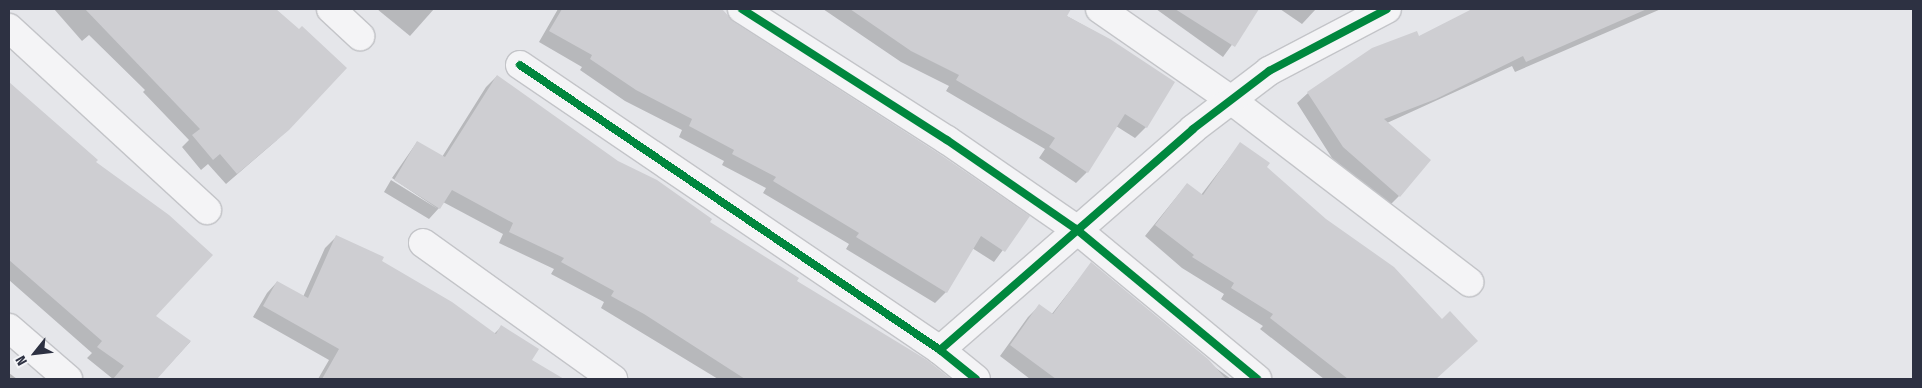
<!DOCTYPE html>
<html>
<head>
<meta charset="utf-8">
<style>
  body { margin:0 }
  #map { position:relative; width:1922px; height:388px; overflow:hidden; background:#e5e6ea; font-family:"Fira Sans Condensed",sans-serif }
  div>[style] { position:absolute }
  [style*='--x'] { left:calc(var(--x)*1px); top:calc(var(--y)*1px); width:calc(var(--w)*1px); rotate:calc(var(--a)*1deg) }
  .shadow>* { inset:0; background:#0003 }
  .building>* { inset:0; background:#ceced2 }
  .roads { filter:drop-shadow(1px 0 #c3c4c8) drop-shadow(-1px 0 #c3c4c8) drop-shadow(0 1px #c3c4c8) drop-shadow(0 -1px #c3c4c8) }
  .minor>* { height:28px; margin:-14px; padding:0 14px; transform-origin:14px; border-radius:14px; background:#f4f4f6 }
  .cycleway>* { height:8px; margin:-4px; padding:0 4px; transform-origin:4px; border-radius:4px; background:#00873e }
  span { translate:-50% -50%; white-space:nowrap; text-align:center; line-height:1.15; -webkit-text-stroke:4.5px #f4f5f8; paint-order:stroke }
  .frame { position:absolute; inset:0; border:10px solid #2d3142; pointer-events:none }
  .north { position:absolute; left:10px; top:328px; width:50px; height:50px; -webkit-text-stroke:4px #f4f5f8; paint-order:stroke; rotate:241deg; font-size:14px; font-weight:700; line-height:20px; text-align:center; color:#2d3142 }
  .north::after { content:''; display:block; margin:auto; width:18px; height:22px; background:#2d3142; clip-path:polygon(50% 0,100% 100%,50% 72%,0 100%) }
</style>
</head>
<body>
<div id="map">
  <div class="shadow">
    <i style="clip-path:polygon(54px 9px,274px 9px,299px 31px,277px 140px,226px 184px,208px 164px,201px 170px,182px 147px,189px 140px,143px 92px,145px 90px,89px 35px,82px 41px)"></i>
    <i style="clip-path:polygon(377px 9px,434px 9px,410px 36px)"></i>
    <i style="clip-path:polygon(558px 9px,720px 9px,733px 23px,1028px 216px,994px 262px,972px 248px,946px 292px,935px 303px,846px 249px,849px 244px,763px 193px,766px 188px,722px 165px,724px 161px,679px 137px,682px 130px,625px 101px,580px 70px,582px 67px,539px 42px)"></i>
    <i style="clip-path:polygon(823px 9px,1054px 9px,1110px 40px,1146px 127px,1135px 138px,1116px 126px,1087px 172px,1076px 183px,1039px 158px,1045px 149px,946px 91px,949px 86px,901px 62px)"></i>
    <i style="clip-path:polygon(1156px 9px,1258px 9px,1223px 57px)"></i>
    <i style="clip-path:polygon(1280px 9px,1316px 9px,1302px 24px)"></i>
    <i style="clip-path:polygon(1474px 9px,1661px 9px,1515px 72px,1512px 66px,1387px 123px,1399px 196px,1389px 206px,1332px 158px,1297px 103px,1308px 93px)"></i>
    <i style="clip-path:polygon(497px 76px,617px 162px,943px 379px,718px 379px,601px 308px,604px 302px,551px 274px,554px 269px,499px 243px,503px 234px,443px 202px,439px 208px,429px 219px,384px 192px,391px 180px,438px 209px,392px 178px,417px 142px,442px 157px,486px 87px)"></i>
    <i style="clip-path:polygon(9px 83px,97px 160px,94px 162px,155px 316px,190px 342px,156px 379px,113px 379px,87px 358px,92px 353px,9px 280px)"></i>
    <i style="clip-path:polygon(1240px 144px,1465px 351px,1435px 379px,1324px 379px,1260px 329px,1263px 326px,1221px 299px,1224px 294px,1182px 268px,1145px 236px,1187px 184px,1201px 195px)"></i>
    <i style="clip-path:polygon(336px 237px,381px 261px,494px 334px,501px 327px,530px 361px,562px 379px,318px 379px,329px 360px,253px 317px,267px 293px,277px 282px,303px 297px,325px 248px)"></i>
    <i style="clip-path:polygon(1091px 264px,1213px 366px,1231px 379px,1030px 379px,1000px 356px,1028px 317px,1039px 306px,1051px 315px)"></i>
    <i style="clip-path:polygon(9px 373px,17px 379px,9px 379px)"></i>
  </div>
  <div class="building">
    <i style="clip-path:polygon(85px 9px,276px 9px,299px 29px,302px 26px,347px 68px,289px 130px,237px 174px,220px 154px,213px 160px,192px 135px,200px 129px)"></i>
    <i style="clip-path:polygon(562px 9px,722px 9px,734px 22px,938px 153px,1030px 216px,1005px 252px,981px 236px,947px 293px,856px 237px,859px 233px,773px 181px,776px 177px,732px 154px,734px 150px,689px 126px,692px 119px,636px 90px,590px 59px,592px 55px,549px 31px)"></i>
    <i style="clip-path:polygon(850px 9px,1071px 9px,1067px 16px,1110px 39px,1175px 82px,1147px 128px,1125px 114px,1088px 173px,1049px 147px,1055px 138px,956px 80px,959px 75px,911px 51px)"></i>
    <i style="clip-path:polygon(1175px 9px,1259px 9px,1235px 47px)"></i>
    <i style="clip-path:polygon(1472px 9px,1647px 9px,1526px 62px,1523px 56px,1436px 99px,1384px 119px,1431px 160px,1400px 197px,1343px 147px,1307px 92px,1372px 48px,1417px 31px,1419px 36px)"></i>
    <i style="clip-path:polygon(497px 75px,618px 161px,657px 180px,712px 219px,710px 222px,799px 278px,797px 281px,927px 360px,951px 379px,745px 379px,644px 314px,611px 296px,614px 291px,561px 262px,564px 258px,509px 232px,513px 223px,452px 190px,440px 209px,394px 180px,417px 141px,445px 157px)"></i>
    <i style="clip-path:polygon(9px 82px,98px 160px,96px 162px,169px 215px,213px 255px,156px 316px,191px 341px,157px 379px,113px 379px,124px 366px,97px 347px,102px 341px,9px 260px)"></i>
    <i style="clip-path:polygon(1240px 142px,1270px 163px,1267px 167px,1326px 219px,1394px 267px,1442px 319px,1450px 311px,1478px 341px,1436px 379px,1348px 379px,1270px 318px,1273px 314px,1231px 288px,1234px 283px,1192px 257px,1194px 255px,1155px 225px,1187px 183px,1203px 195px)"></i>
    <i style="clip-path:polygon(336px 235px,384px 257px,382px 261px,452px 302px,496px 334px,501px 325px,539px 349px,532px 360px,564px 379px,322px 379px,339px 349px,263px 306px,277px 281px,308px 298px)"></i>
    <i style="clip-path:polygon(1091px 262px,1208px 359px,1226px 379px,1056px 379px,1010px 345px,1039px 304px,1053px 314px)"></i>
  </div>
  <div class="roads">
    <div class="minor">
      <i style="--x:331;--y:9;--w:40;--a:43"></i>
      <i style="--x:742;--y:9;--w:243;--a:32.6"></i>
      <i style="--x:947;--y:140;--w:157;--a:34.6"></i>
      <i style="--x:1076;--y:229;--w:235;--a:39.6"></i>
      <i style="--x:1100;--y:9;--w:160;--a:34.8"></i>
      <i style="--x:1231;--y:100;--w:300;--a:37.4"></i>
      <i style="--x:9;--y:28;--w:269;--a:42.6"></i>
      <i style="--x:520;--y:65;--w:508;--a:34.16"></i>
      <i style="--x:940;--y:350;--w:46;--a:38.9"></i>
      <i style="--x:423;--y:243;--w:234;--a:35.6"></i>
      <i style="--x:9;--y:328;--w:78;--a:40.8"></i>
      <i style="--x:940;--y:350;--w:336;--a:-41.1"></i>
      <i style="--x:1193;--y:129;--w:96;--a:-37.3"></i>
      <i style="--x:1269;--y:71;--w:133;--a:-27.7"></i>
    </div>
  </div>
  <div class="cycleway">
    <i style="--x:742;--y:9;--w:243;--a:32.6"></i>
    <i style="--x:947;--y:140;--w:157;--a:34.6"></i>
    <i style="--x:1076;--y:229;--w:235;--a:39.6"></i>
    <i style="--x:520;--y:65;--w:508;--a:34.16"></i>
    <i style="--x:940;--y:350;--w:46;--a:38.9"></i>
    <i style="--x:940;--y:350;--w:336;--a:-41.1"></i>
    <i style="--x:1193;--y:129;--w:96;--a:-37.3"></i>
    <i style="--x:1269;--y:71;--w:133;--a:-27.7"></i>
  </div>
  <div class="frame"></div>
  <div class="north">N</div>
</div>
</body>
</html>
